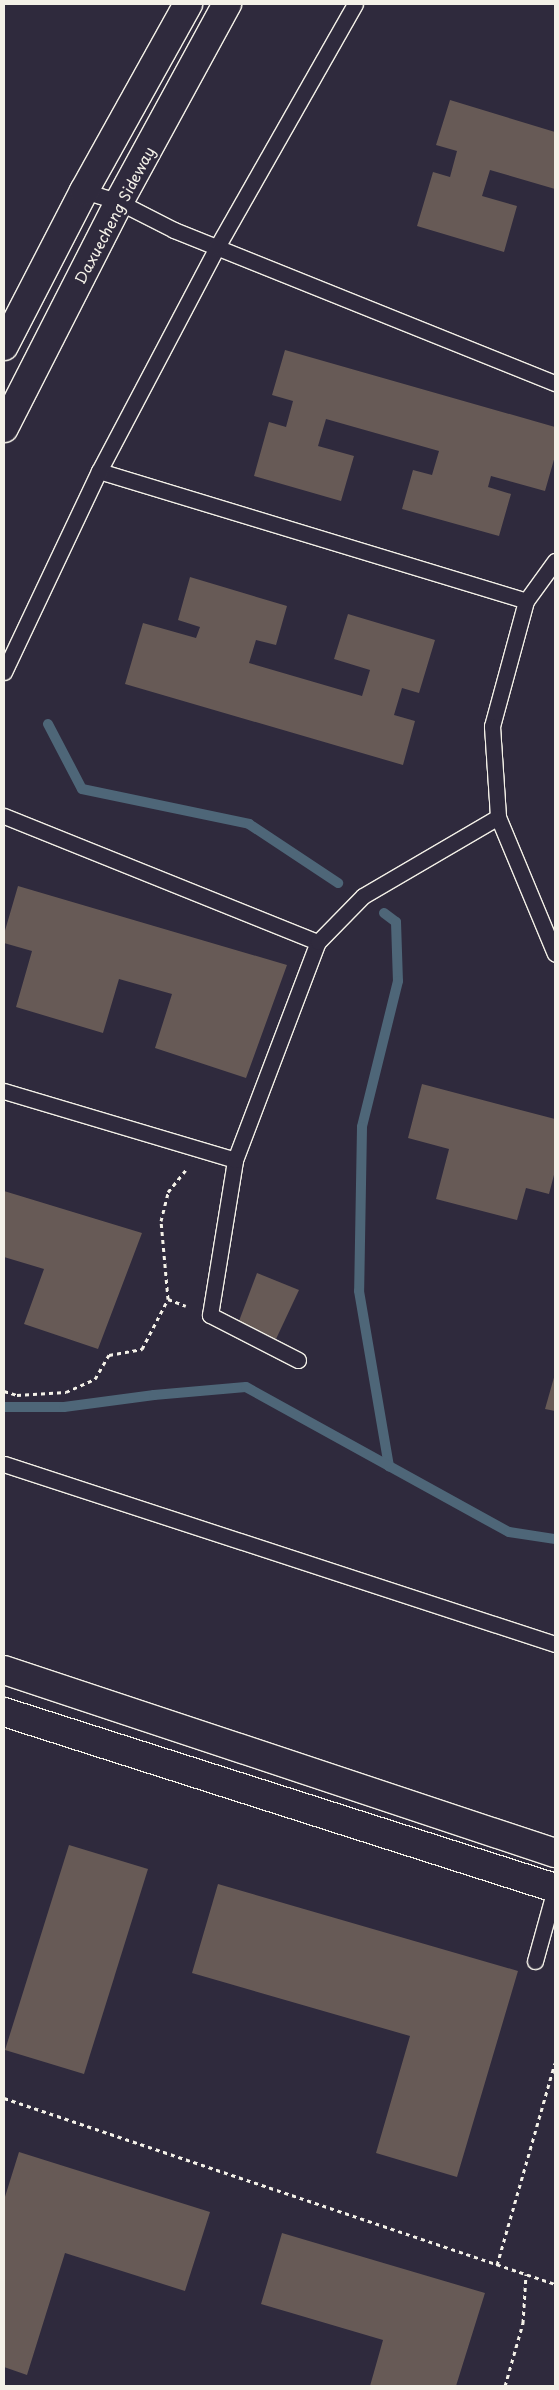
<!DOCTYPE html>
<html>
<head>
<meta charset="utf-8">
<style>
  body { margin:0 }
  #map { position:relative; width:559px; height:2390px; overflow:hidden; background:#2f2a3d; font-family:"Playpen Sans",sans-serif }
  div>[style] { position:absolute }
  [style*='--x'] { left:calc(var(--x)*1px); top:calc(var(--y)*1px); width:calc(var(--w)*1px); rotate:calc(var(--a)*1deg) }
  .stream>* { height:10px; margin:-5px; padding:0 5px; transform-origin:5px; border-radius:5px; background:#4e6678 }
  .building>* { inset:0; background:#675a56 }
  .path>* { height:3px; margin-top:-1.5px; transform-origin:0; background:repeating-linear-gradient(90deg,#f4f1e8 0 4px,transparent 0 8px) }
  .roads { filter:drop-shadow(1px 0 #f4f1e8) drop-shadow(-1px 0 #f4f1e8) drop-shadow(0 1px #f4f1e8) drop-shadow(0 -1px #f4f1e8) }
  .lane>* { height:15px; margin:-7.5px; padding:0 7.5px; transform-origin:7.5px; border-radius:7.5px; background:#2f2a3d }
  .secondary>* { height:28px; margin:-14px; padding:0 14px; transform-origin:14px; border-radius:14px; background:#2f2a3d }
  span { translate:-50% -50%; white-space:nowrap; text-align:center; line-height:1.15; -webkit-text-stroke:4.5px #2f2a3d; paint-order:stroke }
  .street-label { font-size:15px; color:#f4f1e8 }
  .frame { position:absolute; inset:0; border:5px solid #f4f1e8; pointer-events:none }
</style>
</head>
<body>
<div id="map">
  <div class="stream">
    <i style="--x:48;--y:724;--w:73;--a:62.4"></i>
    <i style="--x:82;--y:789;--w:171;--a:11.8"></i>
    <i style="--x:249;--y:824;--w:107;--a:33.5"></i>
    <i style="--x:384;--y:913;--w:15;--a:37"></i>
    <i style="--x:396;--y:922;--w:59;--a:88.1"></i>
    <i style="--x:398;--y:981;--w:150;--a:103.9"></i>
    <i style="--x:362;--y:1127;--w:164;--a:91"></i>
    <i style="--x:359;--y:1291;--w:178;--a:80.3"></i>
    <i style="--x:4;--y:1407;--w:60;--a:0"></i>
    <i style="--x:64;--y:1407;--w:91;--a:-7.6"></i>
    <i style="--x:154;--y:1395;--w:92;--a:-5"></i>
    <i style="--x:246;--y:1387;--w:300;--a:28.9"></i>
    <i style="--x:509;--y:1532;--w:47;--a:8.7"></i>
  </div>
  <div class="building">
    <i style="clip-path:polygon(450px 100px,555px 132px,555px 189px,490px 170px,482px 196px,517px 206px,504px 252px,417px 226px,433px 172px,450px 177px,457px 151px,436px 145px)"></i>
    <i style="clip-path:polygon(285px 350px,555px 427px,555px 456px,545px 491px,491px 476px,488px 487px,511px 494px,499px 536px,402px 509px,413px 470px,432px 475px,439px 451px,326px 419px,318px 446px,354px 456px,341px 501px,254px 476px,269px 422px,286px 427px,293px 401px,272px 395px)"></i>
    <i style="clip-path:polygon(190px 577px,287px 606px,276px 645px,256px 640px,249px 663px,362px 696px,370px 670px,334px 659px,348px 614px,435px 640px,419px 693px,402px 688px,394px 715px,415px 721px,403px 765px,125px 684px,143px 623px,196px 638px,200px 627px,178px 620px)"></i>
    <i style="clip-path:polygon(18px 886px,287px 965px,246px 1078px,155px 1048px,172px 994px,119px 979px,103px 1033px,16px 1007px,32px 951px,4px 943px,4px 934px)"></i>
    <i style="clip-path:polygon(422px 1084px,555px 1119px,555px 1171px,549px 1194px,526px 1188px,517px 1220px,436px 1199px,449px 1149px,408px 1138px)"></i>
    <i style="clip-path:polygon(4px 1191px,142px 1233px,98px 1349px,24px 1324px,44px 1269px,4px 1257px)"></i>
    <i style="clip-path:polygon(257px 1273px,299px 1290px,276px 1339px,239px 1321px)"></i>
    <i style="clip-path:polygon(555px 1374px,555px 1411px,545px 1409px)"></i>
    <i style="clip-path:polygon(69px 1845px,148px 1869px,84px 2074px,5px 2050px)"></i>
    <i style="clip-path:polygon(218px 1884px,518px 1971px,457px 2177px,376px 2153px,410px 2036px,192px 1973px)"></i>
    <i style="clip-path:polygon(19px 2152px,210px 2212px,185px 2291px,65px 2253px,27px 2375px,4px 2367px,4px 2200px)"></i>
    <i style="clip-path:polygon(282px 2233px,485px 2293px,456px 2386px,370px 2386px,383px 2340px,261px 2304px)"></i>
  </div>
  <div class="path">
    <i style="--x:168;--y:1299;--w:19;--a:21"></i>
    <i style="--x:4;--y:1391;--w:14;--a:17"></i>
    <i style="--x:17;--y:1395;--w:49;--a:-3.5"></i>
    <i style="--x:66;--y:1392;--w:32;--a:-24"></i>
    <i style="--x:95;--y:1379;--w:28;--a:-60"></i>
    <i style="--x:109;--y:1355;--w:34;--a:-10"></i>
    <i style="--x:142;--y:1349;--w:56;--a:-62.5"></i>
    <i style="--x:168;--y:1299;--w:78;--a:-95.1"></i>
    <i style="--x:161;--y:1221;--w:30;--a:-76"></i>
    <i style="--x:168;--y:1192;--w:28;--a:-51"></i>
    <i style="--x:4;--y:2098;--w:582;--a:18.65"></i>
    <i style="--x:497;--y:2265;--w:210;--a:-74"></i>
    <i style="--x:505;--y:2386;--w:66;--a:-74.1"></i>
    <i style="--x:523;--y:2323;--w:49;--a:-86.5"></i>
  </div>
  <div class="roads">
    <div class="lane">
      <i style="--x:84;--y:191;--w:37;--a:17"></i>
      <i style="--x:119;--y:202;--w:62;--a:27"></i>
      <i style="--x:174;--y:230;--w:411;--a:21.9"></i>
      <i style="--x:99;--y:471;--w:446;--a:16.9"></i>
      <i style="--x:555;--y:561;--w:49;--a:125.9"></i>
      <i style="--x:526;--y:601;--w:130;--a:105.2"></i>
      <i style="--x:492;--y:726;--w:91;--a:86.2"></i>
      <i style="--x:498;--y:817;--w:148;--a:67.4"></i>
      <i style="--x:4;--y:672;--w:222;--a:-64.7"></i>
      <i style="--x:99;--y:471;--w:253;--a:-62.2"></i>
      <i style="--x:217;--y:247;--w:279;--a:-60.4"></i>
      <i style="--x:4;--y:816;--w:338;--a:21.9"></i>
      <i style="--x:4;--y:1091;--w:241;--a:16.6"></i>
      <i style="--x:298;--y:1360;--w:99;--a:-152.9"></i>
      <i style="--x:210;--y:1315;--w:157;--a:-80.8"></i>
      <i style="--x:235;--y:1160;--w:233;--a:-69.2"></i>
      <i style="--x:318;--y:942;--w:64;--a:-45.6"></i>
      <i style="--x:363;--y:896;--w:156;--a:-30.3"></i>
      <i style="--x:4;--y:1464;--w:580;--a:18.09"></i>
      <i style="--x:535;--y:1961;--w:75;--a:-74.5"></i>
    </div>
    <div class="secondary">
      <i style="--x:4;--y:346;--w:174;--a:-62.7"></i>
      <i style="--x:84;--y:191;--w:214;--a:-60.9"></i>
      <i style="--x:4;--y:428;--w:254;--a:-63"></i>
      <i style="--x:119;--y:202;--w:226;--a:-61.4"></i>
      <i style="--x:4;--y:1670;--w:581;--a:18.37"></i>
      <i style="--x:4;--y:1712;--w:578;--a:17.71"></i>
    </div>
  </div>
  <div class="street-label">
    <span style="left:114px;top:215px;rotate:-62deg">Daxuecheng Sideway</span>
  </div>
  <div class="frame"></div>
</div>
</body>
</html>
